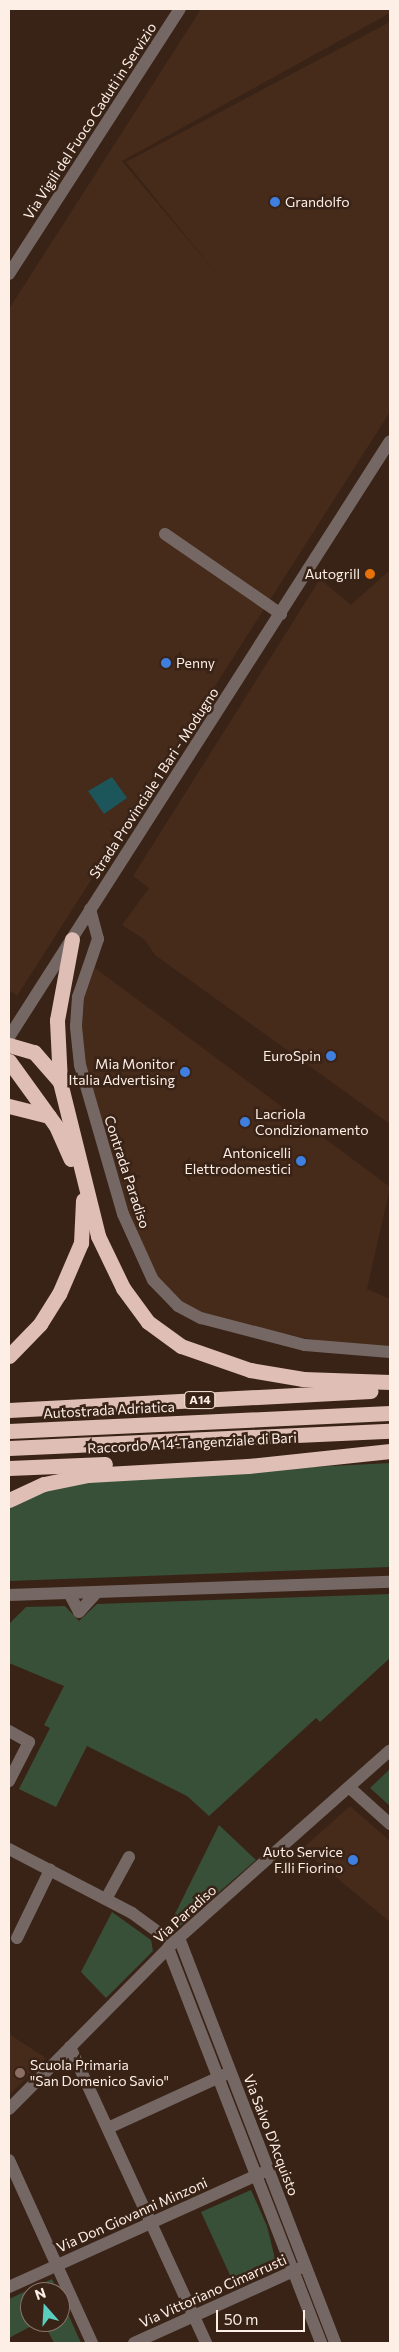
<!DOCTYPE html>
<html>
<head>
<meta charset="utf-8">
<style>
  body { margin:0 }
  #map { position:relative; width:399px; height:2352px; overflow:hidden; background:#392317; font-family:Commissioner,sans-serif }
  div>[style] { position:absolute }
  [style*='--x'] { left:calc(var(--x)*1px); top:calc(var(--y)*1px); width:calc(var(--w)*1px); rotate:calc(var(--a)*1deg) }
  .built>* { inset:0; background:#462a1a }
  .green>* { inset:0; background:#375037 }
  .water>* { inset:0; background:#1c555a }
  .minor>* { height:12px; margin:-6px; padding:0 6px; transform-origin:6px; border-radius:6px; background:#756864 }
  .highway>* { height:15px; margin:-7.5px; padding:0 7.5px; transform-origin:7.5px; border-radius:7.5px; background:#dfbeb6 }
  .dots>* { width:14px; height:14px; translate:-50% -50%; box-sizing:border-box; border:2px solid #392317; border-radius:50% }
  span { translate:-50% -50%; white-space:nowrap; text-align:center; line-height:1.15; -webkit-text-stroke:5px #392317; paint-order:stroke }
  .shield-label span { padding:1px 4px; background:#392317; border:1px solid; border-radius:4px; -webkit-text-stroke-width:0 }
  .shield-label { font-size:12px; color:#fdeee6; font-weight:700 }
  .street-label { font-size:14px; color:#fdeee6 }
  .poi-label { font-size:14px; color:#fdeee6 }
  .left { translate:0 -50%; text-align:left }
  .right { translate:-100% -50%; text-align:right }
  .frame { position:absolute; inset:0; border:10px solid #fdeee6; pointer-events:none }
  .north { position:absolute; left:20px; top:2282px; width:50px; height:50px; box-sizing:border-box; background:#392317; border:1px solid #87746a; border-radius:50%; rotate:341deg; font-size:14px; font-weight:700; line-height:20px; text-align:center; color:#fdeee6 }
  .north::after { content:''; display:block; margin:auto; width:18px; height:22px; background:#59cebe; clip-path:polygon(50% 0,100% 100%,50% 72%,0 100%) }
  .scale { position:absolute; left:216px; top:2310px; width:89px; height:22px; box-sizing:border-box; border:2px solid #fdeee6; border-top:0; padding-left:6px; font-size:15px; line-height:18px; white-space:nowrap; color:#fdeee6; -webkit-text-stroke:4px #392317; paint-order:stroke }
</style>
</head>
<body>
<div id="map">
  <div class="built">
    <i style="clip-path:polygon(201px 9px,390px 9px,390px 13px,122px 161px,216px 273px,126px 162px,390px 22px,390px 412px,17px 996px,9px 990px,9px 309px)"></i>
    <i style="clip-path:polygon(390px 570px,390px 1124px,155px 955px,145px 940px,122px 925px,149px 888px,133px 876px,320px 579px,351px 605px)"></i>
    <i style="clip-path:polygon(95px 968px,390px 1187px,367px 1289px,390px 1299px,390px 1347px,339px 1344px,256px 1329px,187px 1307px,159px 1279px,133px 1224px,86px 1067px,81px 1035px,84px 998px)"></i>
    <i style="clip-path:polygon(350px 1806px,390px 1841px,390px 1922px,302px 1849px)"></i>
    <i style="clip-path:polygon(9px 2034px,46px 2058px,9px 2095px)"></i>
  </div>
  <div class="green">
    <i style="clip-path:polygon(390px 1463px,390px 1567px,9px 1581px,9px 1506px,41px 1490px,115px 1477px)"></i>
    <i style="clip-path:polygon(390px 1594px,390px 1658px,320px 1722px,316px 1718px,209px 1816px,187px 1796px,87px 1746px,56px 1807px,19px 1789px,50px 1728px,44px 1725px,64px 1686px,9px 1663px,9px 1624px,26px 1607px,65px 1606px,79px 1621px,97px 1604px)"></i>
    <i style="clip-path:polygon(390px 1769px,390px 1806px,370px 1788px)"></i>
    <i style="clip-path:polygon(219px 1825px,256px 1860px,180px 1926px,171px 1922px)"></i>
    <i style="clip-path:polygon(112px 1912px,151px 1940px,153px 1951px,106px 1998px,81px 1972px)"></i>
    <i style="clip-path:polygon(251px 2190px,267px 2226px,277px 2267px,235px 2286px,201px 2212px)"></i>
    <i style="clip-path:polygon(52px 2279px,58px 2292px,30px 2292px,30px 2322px,39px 2322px,9px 2338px,9px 2299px)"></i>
    <i style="clip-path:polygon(60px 2296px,81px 2343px,54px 2343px,43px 2322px,60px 2322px)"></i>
  </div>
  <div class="water">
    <i style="clip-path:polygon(112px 777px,127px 798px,104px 814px,88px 791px)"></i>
  </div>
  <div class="minor">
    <i style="--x:9;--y:274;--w:315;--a:-57.2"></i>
    <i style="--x:165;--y:534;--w:141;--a:34.6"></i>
    <i style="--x:90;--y:909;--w:31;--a:75"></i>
    <i style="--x:98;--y:939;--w:61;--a:109"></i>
    <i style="--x:78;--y:997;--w:30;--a:94"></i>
    <i style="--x:76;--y:1027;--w:38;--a:84"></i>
    <i style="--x:80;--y:1065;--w:155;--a:73.9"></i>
    <i style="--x:123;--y:1214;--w:72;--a:65.6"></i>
    <i style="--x:153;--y:1280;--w:36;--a:46"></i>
    <i style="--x:178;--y:1306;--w:26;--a:28"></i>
    <i style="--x:201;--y:1318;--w:107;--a:14.6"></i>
    <i style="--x:305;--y:1345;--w:85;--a:4.7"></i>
    <i style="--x:9;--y:1037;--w:707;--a:-57.41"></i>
    <i style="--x:69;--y:1593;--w:21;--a:62"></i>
    <i style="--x:79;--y:1612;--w:27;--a:-48"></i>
    <i style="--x:9;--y:1595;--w:381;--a:-2"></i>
    <i style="--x:9;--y:1731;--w:23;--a:29"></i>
    <i style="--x:29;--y:1742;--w:44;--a:117.1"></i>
    <i style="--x:350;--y:1788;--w:54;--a:42"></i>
    <i style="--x:9;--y:1849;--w:139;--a:27.5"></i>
    <i style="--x:132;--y:1913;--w:51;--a:36.2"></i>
    <i style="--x:106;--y:1899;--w:48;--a:-61.3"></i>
    <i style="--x:17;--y:1938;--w:76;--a:-64.1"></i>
    <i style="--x:179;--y:1938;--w:434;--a:68.9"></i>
    <i style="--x:168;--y:1948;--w:424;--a:68.8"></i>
    <i style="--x:70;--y:2047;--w:326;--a:65.3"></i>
    <i style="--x:9;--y:2109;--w:233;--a:-45.3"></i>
    <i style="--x:173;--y:1943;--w:290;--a:-41.6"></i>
    <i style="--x:108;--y:2128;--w:128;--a:-24.6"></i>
    <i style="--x:9;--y:2160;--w:201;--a:65.6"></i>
    <i style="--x:9;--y:2287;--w:277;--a:-24.3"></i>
    <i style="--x:134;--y:2343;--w:182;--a:-24.3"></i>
  </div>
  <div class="highway">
    <i style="--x:9;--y:1045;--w:26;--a:16"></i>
    <i style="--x:34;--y:1052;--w:40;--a:49"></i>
    <i style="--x:60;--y:1082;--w:159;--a:76.1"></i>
    <i style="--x:98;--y:1236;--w:58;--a:64.3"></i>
    <i style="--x:123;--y:1288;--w:42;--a:53.7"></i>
    <i style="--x:148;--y:1322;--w:41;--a:36"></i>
    <i style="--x:181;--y:1346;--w:73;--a:19.2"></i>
    <i style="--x:250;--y:1370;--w:54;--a:9.6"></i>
    <i style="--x:303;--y:1379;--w:87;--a:2"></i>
    <i style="--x:9;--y:1061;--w:80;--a:54.1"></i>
    <i style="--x:56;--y:1126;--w:36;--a:66"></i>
    <i style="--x:60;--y:1082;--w:62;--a:-92.8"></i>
    <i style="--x:57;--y:1020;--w:82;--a:-79.5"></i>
    <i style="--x:9;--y:1106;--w:41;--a:14"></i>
    <i style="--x:9;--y:1356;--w:45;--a:-45.9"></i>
    <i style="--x:40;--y:1324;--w:36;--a:-58"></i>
    <i style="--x:59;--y:1294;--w:56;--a:-66.7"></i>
    <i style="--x:81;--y:1243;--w:43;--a:-87.3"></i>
    <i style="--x:9;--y:1410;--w:362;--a:-3"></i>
    <i style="--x:9;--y:1431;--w:381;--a:-2.7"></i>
    <i style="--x:9;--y:1448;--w:381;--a:-2.6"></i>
    <i style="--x:9;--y:1468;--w:96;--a:-2.4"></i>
    <i style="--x:9;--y:1500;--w:38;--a:-25"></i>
    <i style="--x:44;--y:1484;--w:45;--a:-11.6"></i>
    <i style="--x:88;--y:1475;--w:160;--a:-3.2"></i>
    <i style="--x:248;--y:1466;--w:143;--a:-6"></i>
  </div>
  <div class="dots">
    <i style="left:275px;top:202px;background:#3f7fe0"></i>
    <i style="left:370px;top:574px;background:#e8710a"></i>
    <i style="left:166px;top:663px;background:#3f7fe0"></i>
    <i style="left:331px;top:1056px;background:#3f7fe0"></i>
    <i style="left:185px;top:1072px;background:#3f7fe0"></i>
    <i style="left:245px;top:1122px;background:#3f7fe0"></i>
    <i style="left:301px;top:1161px;background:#3f7fe0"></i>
    <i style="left:353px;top:1860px;background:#3f7fe0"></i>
    <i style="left:20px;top:2073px;background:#8d6e63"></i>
  </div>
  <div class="shield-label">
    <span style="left:200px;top:1400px">A14</span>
  </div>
  <div class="street-label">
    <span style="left:90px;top:121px;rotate:-57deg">Via Vigili del Fuoco Caduti in Servizio</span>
    <span style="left:154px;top:783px;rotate:-57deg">Strada Provinciale 1 Bari - Modugno</span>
    <span style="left:127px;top:1172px;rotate:72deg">Contrada Paradiso</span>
    <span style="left:109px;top:1410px;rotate:-3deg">Autostrada Adriatica</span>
    <span style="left:192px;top:1443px;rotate:-3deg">Raccordo A14-Tangenziale di Bari</span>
    <span style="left:185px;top:1914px;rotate:-42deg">Via Paradiso</span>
    <span style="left:271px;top:2135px;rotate:69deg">Via Salvo D'Acquisto</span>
    <span style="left:132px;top:2215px;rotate:-24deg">Via Don Giovanni Minzoni</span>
    <span style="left:213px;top:2291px;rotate:-24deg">Via Vittoriano Cimarrusti</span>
  </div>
  <div class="poi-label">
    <span class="left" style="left:285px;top:202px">Grandolfo</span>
    <span class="right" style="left:360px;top:574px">Autogrill</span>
    <span class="left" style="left:176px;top:663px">Penny</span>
    <span class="right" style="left:321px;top:1056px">EuroSpin</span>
    <span class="right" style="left:175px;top:1072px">Mia Monitor<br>Italia Advertising</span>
    <span class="left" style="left:255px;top:1122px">Lacriola<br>Condizionamento</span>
    <span class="right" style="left:291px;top:1161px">Antonicelli<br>Elettrodomestici</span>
    <span class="right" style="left:343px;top:1860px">Auto Service<br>F.lli Fiorino</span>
    <span class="left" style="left:30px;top:2073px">Scuola Primaria<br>"San Domenico Savio"</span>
  </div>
  <div class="frame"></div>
  <div class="north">N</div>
  <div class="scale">50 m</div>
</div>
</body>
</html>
